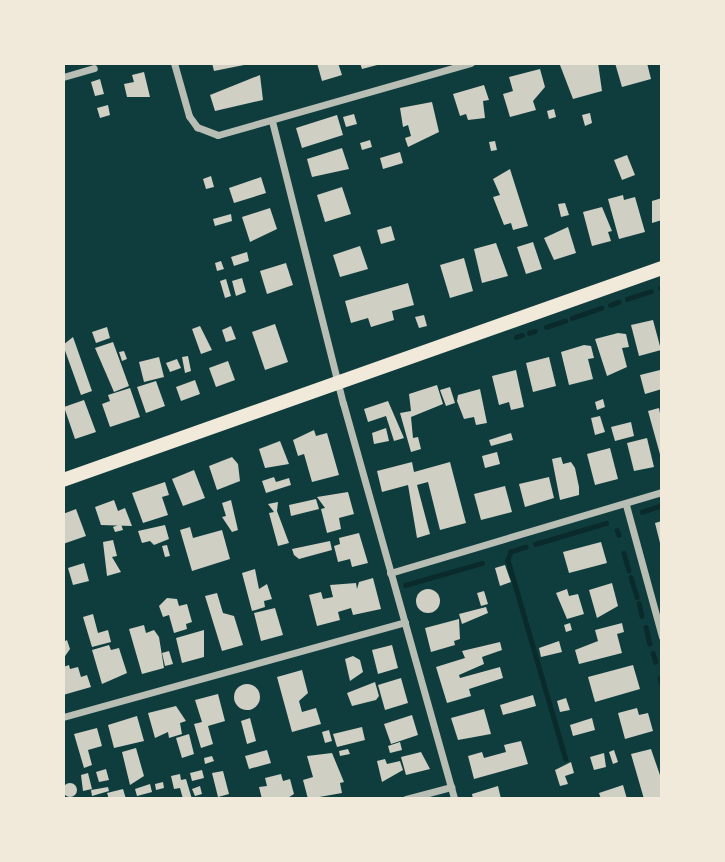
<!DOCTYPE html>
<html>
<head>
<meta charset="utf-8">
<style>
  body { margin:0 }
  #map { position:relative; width:725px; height:862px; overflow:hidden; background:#0f3d3e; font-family:"Open Sans",sans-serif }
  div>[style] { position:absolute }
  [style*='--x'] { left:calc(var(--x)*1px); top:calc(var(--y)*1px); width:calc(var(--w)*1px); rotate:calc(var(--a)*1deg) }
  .stream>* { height:4.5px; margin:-2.25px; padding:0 2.25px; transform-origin:2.25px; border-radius:2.25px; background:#0a2a2b }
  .building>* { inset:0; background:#cfcfc3 }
  .round { border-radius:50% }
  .minor>* { height:7px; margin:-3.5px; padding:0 3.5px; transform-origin:3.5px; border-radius:3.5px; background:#b8beb3 }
  .secondary>* { height:14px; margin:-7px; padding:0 7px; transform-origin:7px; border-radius:7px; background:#f1e9da }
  span { translate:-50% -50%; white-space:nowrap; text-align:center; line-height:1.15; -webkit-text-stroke:6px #f1e9da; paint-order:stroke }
  .frame { position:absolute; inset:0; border:65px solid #f1e9da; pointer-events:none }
</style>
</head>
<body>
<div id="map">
  <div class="stream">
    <i style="--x:660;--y:288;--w:2;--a:-27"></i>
    <i style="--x:627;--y:299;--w:25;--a:-18"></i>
    <i style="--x:610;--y:305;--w:9;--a:-21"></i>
    <i style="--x:572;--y:318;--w:31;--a:-19"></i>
    <i style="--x:546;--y:327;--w:20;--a:-18"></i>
    <i style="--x:529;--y:333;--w:6;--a:-18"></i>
    <i style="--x:516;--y:337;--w:6;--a:-18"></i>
    <i style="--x:642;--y:512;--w:21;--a:-19"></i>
    <i style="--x:617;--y:530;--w:5;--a:68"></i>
    <i style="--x:535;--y:544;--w:74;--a:-16.5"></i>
    <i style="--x:526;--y:547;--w:16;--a:162"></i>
    <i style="--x:511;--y:552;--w:9;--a:111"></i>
    <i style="--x:508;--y:560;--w:207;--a:73.8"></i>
    <i style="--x:624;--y:553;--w:18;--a:74"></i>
    <i style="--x:631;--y:577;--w:21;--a:73"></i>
    <i style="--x:405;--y:585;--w:80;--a:-15.9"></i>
    <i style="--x:639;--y:603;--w:13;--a:77"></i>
    <i style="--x:646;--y:627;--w:17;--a:77"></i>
    <i style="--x:653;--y:653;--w:9;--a:72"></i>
    <i style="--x:660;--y:678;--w:7;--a:74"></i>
  </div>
  <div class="building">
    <i style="clip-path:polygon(212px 63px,249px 63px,249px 64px,214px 71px)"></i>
    <i style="clip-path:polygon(317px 63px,338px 63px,342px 75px,322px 81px)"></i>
    <i style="clip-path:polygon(360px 63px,381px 63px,381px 64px,362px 69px)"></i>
    <i style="clip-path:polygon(598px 63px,602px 91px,573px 99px,560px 65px)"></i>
    <i style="clip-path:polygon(615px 63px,647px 63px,651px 79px,622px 87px)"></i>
    <i style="clip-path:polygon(540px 69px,545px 87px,533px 101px,536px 110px,510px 117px,503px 94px,513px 91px,509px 77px)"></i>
    <i style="clip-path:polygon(144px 72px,150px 97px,127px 97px,124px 84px,134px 82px,132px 75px)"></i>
    <i style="clip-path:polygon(260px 75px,263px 100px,215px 111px,210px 95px)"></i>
    <i style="clip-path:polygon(100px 79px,104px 94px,95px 96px,91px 82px)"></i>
    <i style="clip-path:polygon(484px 85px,489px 100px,483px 101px,485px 118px,468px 120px,466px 114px,460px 116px,453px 94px)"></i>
    <i style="clip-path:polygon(432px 102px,439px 132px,408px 147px,405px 138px,411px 136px,408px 125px,403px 127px,400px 108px)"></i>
    <i style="clip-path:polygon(108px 105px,110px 115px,100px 118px,97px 108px)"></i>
    <i style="clip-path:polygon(554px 109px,556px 117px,549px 119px,547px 111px)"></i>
    <i style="clip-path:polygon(590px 113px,592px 123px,585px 126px,582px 115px)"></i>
    <i style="clip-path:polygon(354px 114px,357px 124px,346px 127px,343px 117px)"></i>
    <i style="clip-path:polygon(337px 115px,343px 135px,302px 148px,296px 128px)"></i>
    <i style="clip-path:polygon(370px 140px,372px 147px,362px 150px,360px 143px)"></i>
    <i style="clip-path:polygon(495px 141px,497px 150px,491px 151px,489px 142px)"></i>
    <i style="clip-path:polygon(342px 148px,349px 169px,312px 177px,307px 159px)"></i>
    <i style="clip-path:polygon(400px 152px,403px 163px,383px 169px,380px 158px)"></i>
    <i style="clip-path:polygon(627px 155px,635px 175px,622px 180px,614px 160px)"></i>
    <i style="clip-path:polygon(510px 169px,528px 226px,513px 230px,511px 223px,504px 225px,493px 197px,500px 195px,493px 179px)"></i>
    <i style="clip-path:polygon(211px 176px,214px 187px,206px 189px,203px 179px)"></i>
    <i style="clip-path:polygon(261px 177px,266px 193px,234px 203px,229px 188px)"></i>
    <i style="clip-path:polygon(342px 187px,351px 214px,325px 222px,317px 195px)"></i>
    <i style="clip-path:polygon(623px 195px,624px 200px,635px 197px,645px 232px,619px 239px,608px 199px)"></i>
    <i style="clip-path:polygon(662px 198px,662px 220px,652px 223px,652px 201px)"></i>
    <i style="clip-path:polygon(565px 203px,569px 215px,561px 217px,558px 204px)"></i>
    <i style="clip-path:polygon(602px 207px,612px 231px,608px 232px,611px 241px,592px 246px,583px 212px)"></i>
    <i style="clip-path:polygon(270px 208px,277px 229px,250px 242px,242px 217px)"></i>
    <i style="clip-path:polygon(231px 214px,232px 221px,215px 226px,213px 219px)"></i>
    <i style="clip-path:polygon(391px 226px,395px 240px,381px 244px,377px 230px)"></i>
    <i style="clip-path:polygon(568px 227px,576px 253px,554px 260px,544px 238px)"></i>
    <i style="clip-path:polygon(533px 242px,542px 269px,526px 274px,517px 247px)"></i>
    <i style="clip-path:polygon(496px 243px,508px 276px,482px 283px,474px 249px)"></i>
    <i style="clip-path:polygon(360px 246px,368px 269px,340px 277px,333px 255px)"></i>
    <i style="clip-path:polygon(247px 252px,249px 261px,234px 266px,231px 257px)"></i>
    <i style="clip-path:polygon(464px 258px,473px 291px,450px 298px,440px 265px)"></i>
    <i style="clip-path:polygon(221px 261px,224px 269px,217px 271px,215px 263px)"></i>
    <i style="clip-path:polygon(286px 263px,293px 285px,267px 294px,260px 271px)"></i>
    <i style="clip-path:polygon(242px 278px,246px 292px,236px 296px,232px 281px)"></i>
    <i style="clip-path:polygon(226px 279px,231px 296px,225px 298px,220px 281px)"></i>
    <i style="clip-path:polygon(408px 283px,414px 305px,392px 311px,394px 320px,371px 327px,368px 318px,351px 323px,345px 301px)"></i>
    <i style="clip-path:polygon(424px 315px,427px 326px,419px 328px,415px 317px)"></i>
    <i style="clip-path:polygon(653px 320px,661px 350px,639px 356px,631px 325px)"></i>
    <i style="clip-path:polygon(275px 324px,288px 362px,265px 370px,252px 332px)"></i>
    <i style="clip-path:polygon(200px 326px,212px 350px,201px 354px,192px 329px)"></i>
    <i style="clip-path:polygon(231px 326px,236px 339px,226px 342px,222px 330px)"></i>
    <i style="clip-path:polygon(107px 327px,110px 338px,96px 343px,92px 332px)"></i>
    <i style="clip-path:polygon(618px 333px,626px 334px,629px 347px,622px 348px,627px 367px,607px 376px,595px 339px)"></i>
    <i style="clip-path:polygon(73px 337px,92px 391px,81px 395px,63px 345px)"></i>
    <i style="clip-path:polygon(113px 342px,129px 386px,114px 392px,95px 348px)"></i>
    <i style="clip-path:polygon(584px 345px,591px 346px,594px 358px,588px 359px,593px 379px,569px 385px,561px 352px)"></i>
    <i style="clip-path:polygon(124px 351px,127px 359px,122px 361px,119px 352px)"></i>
    <i style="clip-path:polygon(188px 356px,191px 371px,185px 373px,182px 357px)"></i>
    <i style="clip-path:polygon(159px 357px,164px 377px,144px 382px,139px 362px)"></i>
    <i style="clip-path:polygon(549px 357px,556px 386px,533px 392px,526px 363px)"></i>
    <i style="clip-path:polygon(177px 359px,181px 368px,170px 372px,166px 363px)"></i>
    <i style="clip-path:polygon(228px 361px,235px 380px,216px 387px,209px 368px)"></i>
    <i style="clip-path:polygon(516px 370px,524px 407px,511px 410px,509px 402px,499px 405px,492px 376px)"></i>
    <i style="clip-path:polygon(660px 370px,662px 389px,645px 394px,640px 375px)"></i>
    <i style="clip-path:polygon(195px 380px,200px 394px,181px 401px,176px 387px)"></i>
    <i style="clip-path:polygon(156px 381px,165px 406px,146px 413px,137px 387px)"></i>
    <i style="clip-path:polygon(437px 385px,443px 404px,411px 417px,413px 438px,418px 437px,421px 449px,411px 452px,400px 413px,411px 411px,409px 394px)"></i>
    <i style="clip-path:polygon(450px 387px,455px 403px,446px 406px,440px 390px)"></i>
    <i style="clip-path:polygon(130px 388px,140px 417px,110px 427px,102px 404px,110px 401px,108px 395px)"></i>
    <i style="clip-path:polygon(480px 389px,487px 423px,476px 425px,474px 417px,464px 419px,457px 401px,458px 395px)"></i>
    <i style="clip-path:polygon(603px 399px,605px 407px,597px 410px,595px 402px)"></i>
    <i style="clip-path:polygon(84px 400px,96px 432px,75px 439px,64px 407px)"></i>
    <i style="clip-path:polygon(388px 401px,404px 438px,394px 441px,386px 416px,368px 422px,364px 409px)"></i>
    <i style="clip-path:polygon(659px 408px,662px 424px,661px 458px,648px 411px)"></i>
    <i style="clip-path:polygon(600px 416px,605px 432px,595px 435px,591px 418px)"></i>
    <i style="clip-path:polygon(631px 422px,634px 436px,615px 441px,611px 427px)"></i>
    <i style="clip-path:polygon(386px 428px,389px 441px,374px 444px,372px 433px)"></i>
    <i style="clip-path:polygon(314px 430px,316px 436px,327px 433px,339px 475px,312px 482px,304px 454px,298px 456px,293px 440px)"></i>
    <i style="clip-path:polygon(511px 433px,513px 440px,491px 446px,489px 440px)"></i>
    <i style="clip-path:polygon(647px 438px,654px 467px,634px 471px,627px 443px)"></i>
    <i style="clip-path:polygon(280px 441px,289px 464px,265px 468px,259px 449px)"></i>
    <i style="clip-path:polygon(610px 448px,618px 479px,595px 485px,587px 454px)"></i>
    <i style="clip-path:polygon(497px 452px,500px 464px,485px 468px,482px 456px)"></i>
    <i style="clip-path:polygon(232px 457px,238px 464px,240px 481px,217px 490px,209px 466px)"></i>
    <i style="clip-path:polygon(561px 457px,563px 464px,571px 462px,575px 468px,579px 487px,579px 495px,560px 500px,552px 459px)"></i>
    <i style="clip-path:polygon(412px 462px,414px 472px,450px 462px,466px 523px,440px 530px,428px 482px,417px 485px,430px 534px,417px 538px,408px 485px,382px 492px,377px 471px)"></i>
    <i style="clip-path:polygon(194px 470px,205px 498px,183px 506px,172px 479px)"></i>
    <i style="clip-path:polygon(274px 477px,276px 482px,289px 478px,291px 485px,266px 493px,262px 481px)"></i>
    <i style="clip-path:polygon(549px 477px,554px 498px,525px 507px,519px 484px)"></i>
    <i style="clip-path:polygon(165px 482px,169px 495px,162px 497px,168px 515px,143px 523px,132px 493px)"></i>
    <i style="clip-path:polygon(505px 486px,512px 512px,481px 520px,474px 494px)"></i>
    <i style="clip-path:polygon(348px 492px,354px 514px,339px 518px,341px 529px,327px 533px,321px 509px,325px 508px,317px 497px)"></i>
    <i style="clip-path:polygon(316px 499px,319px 509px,291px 516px,289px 505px)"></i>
    <i style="clip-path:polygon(114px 500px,118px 511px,125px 508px,132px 526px,101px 525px,95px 507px)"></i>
    <i style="clip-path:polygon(231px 500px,238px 530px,232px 532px,222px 517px,226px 516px,222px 503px)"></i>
    <i style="clip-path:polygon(278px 502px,277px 511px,289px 543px,278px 546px,269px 513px,274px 512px,268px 504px)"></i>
    <i style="clip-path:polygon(76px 509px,86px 536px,63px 544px,63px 514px)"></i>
    <i style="clip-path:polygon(662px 521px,662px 547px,661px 547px,655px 523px)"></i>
    <i style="clip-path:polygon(121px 524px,123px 530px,115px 532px,113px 527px)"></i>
    <i style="clip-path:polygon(165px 525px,169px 539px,154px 545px,150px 541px,142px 543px,138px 531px)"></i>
    <i style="clip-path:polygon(190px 527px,193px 538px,222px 530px,230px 559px,192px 571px,180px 530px)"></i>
    <i style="clip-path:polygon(359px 533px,368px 563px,352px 567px,350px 559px,338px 562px,334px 546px,340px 544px,339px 538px)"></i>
    <i style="clip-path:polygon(113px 540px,117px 556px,112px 557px,121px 572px,107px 576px,103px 542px)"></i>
    <i style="clip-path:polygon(330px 541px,332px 550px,299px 559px,294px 555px,292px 549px)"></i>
    <i style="clip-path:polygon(601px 542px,607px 563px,569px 573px,563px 552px)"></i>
    <i style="clip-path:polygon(167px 545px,170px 556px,165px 557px,162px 546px)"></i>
    <i style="clip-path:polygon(84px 563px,89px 581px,73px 585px,68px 568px)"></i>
    <i style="clip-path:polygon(505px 565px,511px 582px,500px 586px,495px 568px)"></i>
    <i style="clip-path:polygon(255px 569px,259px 589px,267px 584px,272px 599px,264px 601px,265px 607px,252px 611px,242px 573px)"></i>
    <i style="clip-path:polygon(373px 578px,381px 609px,353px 615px,351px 608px,338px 612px,340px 620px,317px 626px,309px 595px,321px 592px,323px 599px,333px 597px,330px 585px,356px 583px,357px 589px,359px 582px)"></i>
    <i style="clip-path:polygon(612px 583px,618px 606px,597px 618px,589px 590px)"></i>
    <i class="round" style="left:416px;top:589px;width:24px;height:24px"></i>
    <i style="clip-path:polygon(567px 589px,569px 596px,578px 594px,584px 614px,567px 619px,556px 593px)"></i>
    <i style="clip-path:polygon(484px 591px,488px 604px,481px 606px,477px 593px)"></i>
    <i style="clip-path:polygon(217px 593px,223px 613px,234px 616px,243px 645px,222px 651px,205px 596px)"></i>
    <i style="clip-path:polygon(167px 598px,177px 599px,179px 606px,187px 604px,192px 622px,186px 624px,187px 629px,174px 633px,169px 615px,163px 617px,159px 606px)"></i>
    <i style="clip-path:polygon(486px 607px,488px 613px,462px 624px,459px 614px)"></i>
    <i style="clip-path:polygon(275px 608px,283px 635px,261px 641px,254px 613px)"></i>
    <i style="clip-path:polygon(93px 614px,98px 633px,108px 630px,111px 642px,92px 647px,83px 617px)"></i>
    <i style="clip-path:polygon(459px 619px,460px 639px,454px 641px,455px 645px,431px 652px,425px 628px)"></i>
    <i style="clip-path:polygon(570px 623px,572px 630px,566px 632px,564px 625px)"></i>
    <i style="clip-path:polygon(622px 623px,624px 632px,617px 634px,622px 653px,579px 664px,575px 650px,598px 641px,595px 630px)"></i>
    <i style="clip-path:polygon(144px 625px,146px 633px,154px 630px,159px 637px,164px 668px,142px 674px,129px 629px)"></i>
    <i style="clip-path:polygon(204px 630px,204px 657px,182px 663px,176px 638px)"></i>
    <i style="clip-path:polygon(67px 640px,70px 649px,63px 659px,63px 642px)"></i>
    <i style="clip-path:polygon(559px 641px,562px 652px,541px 657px,539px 648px)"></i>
    <i style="clip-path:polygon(500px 642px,502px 650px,482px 657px,484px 664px,459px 675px,460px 678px,500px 667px,503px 678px,469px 689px,471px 696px,447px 703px,436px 667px,465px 658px,462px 651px)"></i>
    <i style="clip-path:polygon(109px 645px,111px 650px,119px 648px,127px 673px,102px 684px,92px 650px)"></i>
    <i style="clip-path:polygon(392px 645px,398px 668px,378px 674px,372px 650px)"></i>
    <i style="clip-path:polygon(169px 651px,173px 664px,165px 666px,162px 653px)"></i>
    <i style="clip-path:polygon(353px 656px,360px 660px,363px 672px,350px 681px,345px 659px)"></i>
    <i style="clip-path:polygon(69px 665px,70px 669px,78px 667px,81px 677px,87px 675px,91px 687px,63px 695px,63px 667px)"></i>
    <i style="clip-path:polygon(633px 665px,640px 689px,595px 702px,588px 677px)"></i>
    <i style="clip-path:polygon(302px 670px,308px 693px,299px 701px,302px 712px,316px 708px,321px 724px,292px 732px,277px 677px)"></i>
    <i style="clip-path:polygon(401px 678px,408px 703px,385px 710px,378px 685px)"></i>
    <i style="clip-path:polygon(375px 682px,379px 696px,376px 700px,352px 706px,347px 693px)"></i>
    <i class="round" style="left:234px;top:684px;width:26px;height:26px"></i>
    <i style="clip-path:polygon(218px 694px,225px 721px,208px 726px,213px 744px,201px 748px,194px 724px,202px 722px,195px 700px)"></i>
    <i style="clip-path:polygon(533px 695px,536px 706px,503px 715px,500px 705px)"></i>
    <i style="clip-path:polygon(566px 698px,570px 710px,560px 712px,557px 701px)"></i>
    <i style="clip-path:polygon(176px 706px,186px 721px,180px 723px,182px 734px,169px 738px,168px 732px,155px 738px,148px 713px)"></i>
    <i style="clip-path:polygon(637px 708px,639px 715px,648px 713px,653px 731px,625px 739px,618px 713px)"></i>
    <i style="clip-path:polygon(484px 709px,491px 734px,458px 740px,451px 718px)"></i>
    <i style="clip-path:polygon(412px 715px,418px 735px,391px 744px,384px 724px)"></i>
    <i style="clip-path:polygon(137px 716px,144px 741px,114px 748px,108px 725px)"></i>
    <i style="clip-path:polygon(250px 718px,256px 741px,247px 744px,241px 721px)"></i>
    <i style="clip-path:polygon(592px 718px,595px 730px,573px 736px,570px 725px)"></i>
    <i style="clip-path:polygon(362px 727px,365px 740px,337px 747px,333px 734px)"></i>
    <i style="clip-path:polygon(97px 728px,102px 746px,88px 750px,92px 765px,84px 768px,74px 734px)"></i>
    <i style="clip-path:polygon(329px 730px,332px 741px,325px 743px,322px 732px)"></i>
    <i style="clip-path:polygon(189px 734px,194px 754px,182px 758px,176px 738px)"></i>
    <i style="clip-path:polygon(521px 741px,528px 764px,474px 779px,468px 756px,482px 752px,484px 758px,506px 752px,504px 745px)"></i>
    <i style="clip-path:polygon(400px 742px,402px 750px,390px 753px,388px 746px)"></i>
    <i style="clip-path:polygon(136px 748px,144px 776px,130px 785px,122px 752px)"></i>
    <i style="clip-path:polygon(348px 749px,350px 754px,340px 756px,339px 751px)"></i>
    <i style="clip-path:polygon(651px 749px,662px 781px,662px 799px,644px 799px,631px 754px)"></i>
    <i style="clip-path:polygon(267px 750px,271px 763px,249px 769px,245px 756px)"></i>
    <i style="clip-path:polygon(614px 750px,618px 762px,613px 764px,609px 752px)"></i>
    <i style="clip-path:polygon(421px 752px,430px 769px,406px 775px,401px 757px)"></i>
    <i style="clip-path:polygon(332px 753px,344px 782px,340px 783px,342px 793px,308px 799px,303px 780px,313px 777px,307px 756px)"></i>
    <i style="clip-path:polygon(604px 753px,606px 767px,594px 770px,590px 757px)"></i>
    <i style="clip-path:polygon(212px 756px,214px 761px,205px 764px,204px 758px)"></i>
    <i style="clip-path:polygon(385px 759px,387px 764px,400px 761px,403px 770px,382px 782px,377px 761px)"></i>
    <i style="clip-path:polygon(571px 762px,574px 773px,565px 776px,568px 784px,560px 786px,555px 770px)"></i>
    <i style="clip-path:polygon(106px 769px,109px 780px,99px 782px,96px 772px)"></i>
    <i style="clip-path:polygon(202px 770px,204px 778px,192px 781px,190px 773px)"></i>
    <i style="clip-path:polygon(223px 771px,229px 794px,218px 797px,212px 773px)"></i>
    <i style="clip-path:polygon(88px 773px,92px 789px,83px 791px,81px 775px)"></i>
    <i style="clip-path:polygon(180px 774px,181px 780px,186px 779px,192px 799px,183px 799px,180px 788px,174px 789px,171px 776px)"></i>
    <i style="clip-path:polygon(281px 774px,283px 781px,290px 779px,294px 794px,286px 799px,262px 799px,259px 787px,267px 786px,265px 778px)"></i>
    <i style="clip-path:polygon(163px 782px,164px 788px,156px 790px,155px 784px)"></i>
    <i class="round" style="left:63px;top:783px;width:14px;height:14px"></i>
    <i style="clip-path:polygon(150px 784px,152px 792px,137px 796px,135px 789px)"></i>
    <i style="clip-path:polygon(623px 785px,627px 799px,601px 799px,599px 793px)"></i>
    <i style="clip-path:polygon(200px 786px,202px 794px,195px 796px,192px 789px)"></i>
    <i style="clip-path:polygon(498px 786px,501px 799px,473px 799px,472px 794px)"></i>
    <i style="clip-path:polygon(108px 787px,109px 791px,92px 796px,91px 790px)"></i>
    <i style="clip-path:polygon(123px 789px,126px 799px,109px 799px,107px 793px)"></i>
  </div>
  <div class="minor">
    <i style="--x:174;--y:63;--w:55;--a:74.2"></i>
    <i style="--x:189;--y:116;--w:14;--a:54"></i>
    <i style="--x:197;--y:127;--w:22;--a:21"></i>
    <i style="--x:218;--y:135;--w:263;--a:-15.9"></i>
    <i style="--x:63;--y:77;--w:32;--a:-16"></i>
    <i style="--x:272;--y:121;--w:291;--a:75.9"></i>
    <i style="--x:343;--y:403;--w:411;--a:74.3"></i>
    <i style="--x:626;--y:505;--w:137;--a:74.7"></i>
    <i style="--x:390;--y:573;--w:284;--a:-16.6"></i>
    <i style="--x:63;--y:717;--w:355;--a:-15.5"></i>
    <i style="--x:406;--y:799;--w:47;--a:-14.9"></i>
  </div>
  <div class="secondary">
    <i style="--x:63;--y:480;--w:635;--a:-19.49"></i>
  </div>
  <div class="frame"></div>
</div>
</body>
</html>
